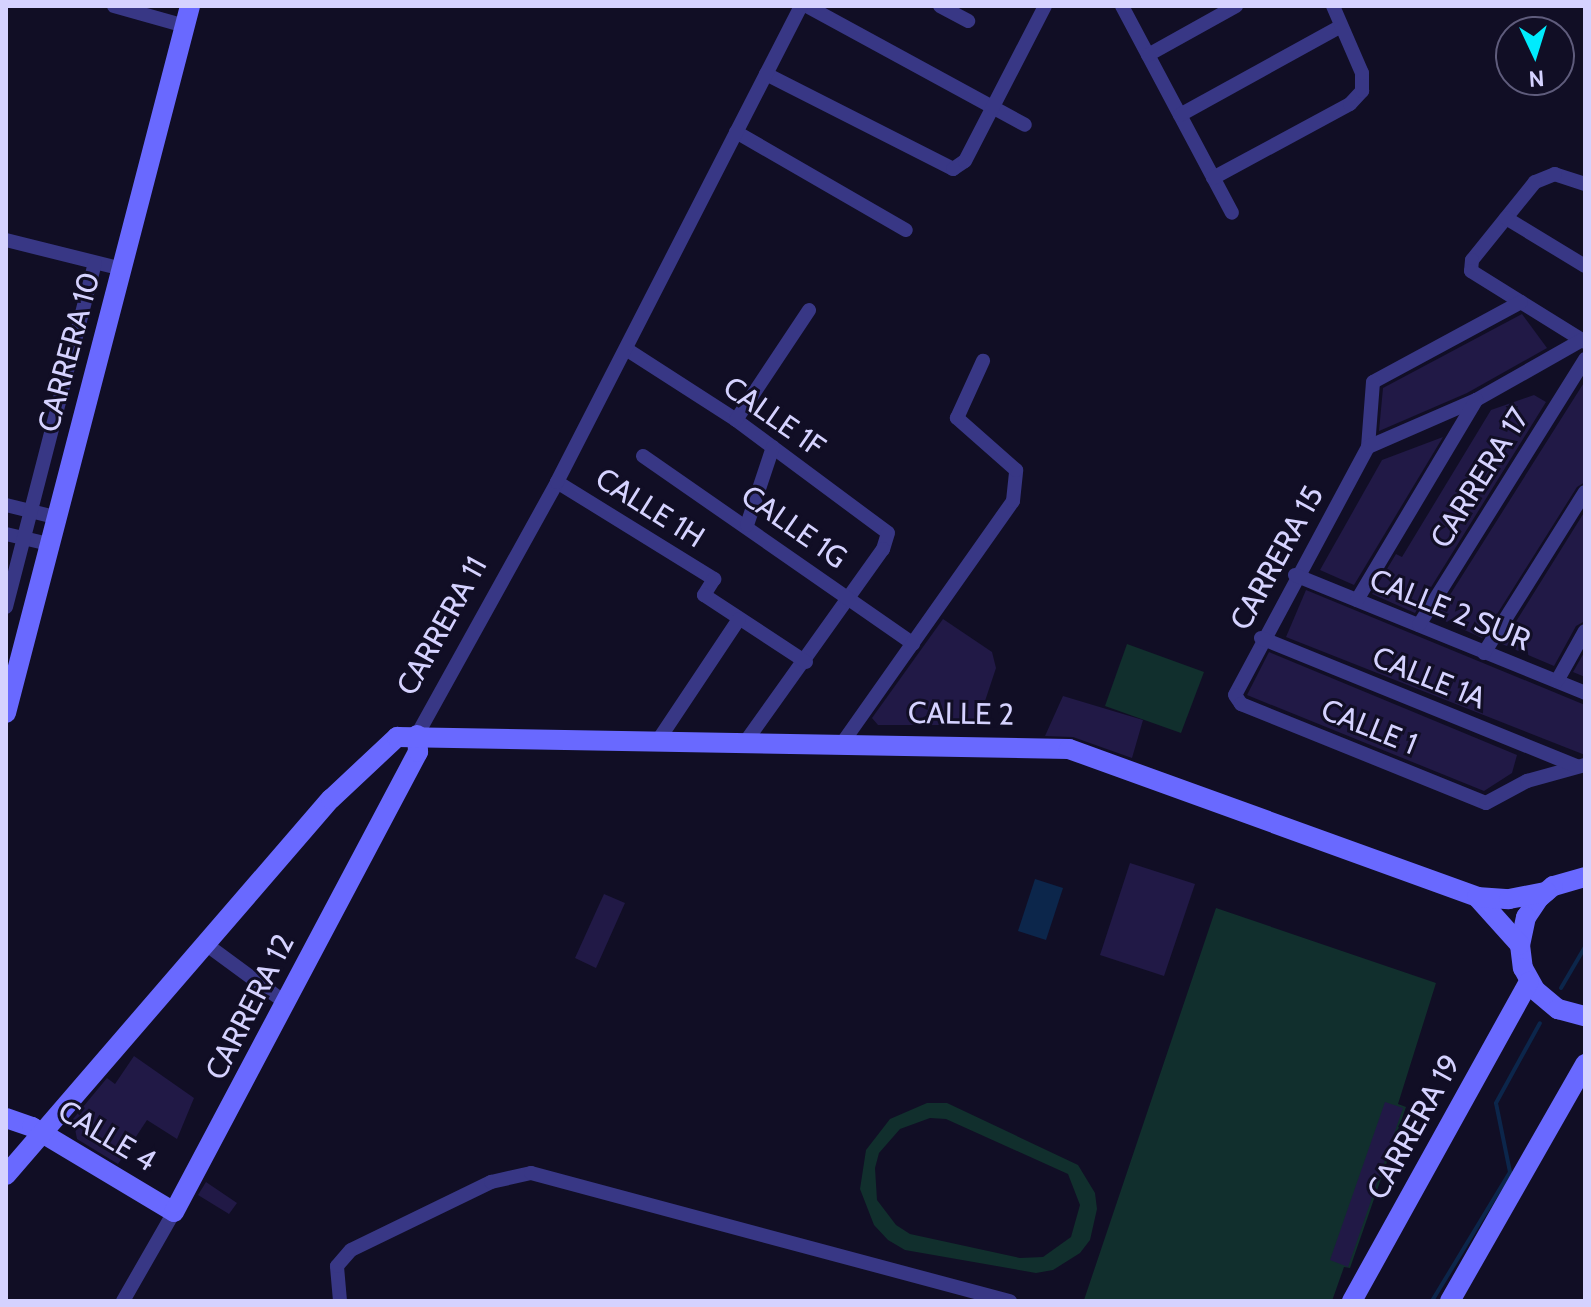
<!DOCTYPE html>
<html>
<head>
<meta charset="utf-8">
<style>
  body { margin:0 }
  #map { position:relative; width:1591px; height:1307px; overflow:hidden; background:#110e25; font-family:Cabin,sans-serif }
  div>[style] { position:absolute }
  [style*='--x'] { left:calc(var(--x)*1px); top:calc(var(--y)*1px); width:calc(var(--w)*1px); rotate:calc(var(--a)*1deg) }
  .green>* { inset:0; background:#112f2d }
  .water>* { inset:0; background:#0c264b }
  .stream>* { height:4px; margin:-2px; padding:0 2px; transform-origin:2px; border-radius:2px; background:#0c264b }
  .building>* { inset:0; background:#211946 }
  .street>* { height:14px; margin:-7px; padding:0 7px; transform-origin:7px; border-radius:7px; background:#383785 }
  .secondary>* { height:20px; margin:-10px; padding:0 10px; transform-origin:10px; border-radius:10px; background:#6969ff }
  span { translate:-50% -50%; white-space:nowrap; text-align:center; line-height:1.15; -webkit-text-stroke:6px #110e25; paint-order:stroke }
  .street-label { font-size:30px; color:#d5d2ff }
  .frame { position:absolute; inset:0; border:8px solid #d5d2ff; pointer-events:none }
  .north { position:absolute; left:1495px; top:16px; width:80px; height:80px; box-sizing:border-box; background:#110e25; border:2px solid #5f5c7c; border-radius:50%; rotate:176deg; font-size:22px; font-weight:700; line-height:32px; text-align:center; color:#d5d2ff }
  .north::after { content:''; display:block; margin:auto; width:28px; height:36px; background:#00ebfd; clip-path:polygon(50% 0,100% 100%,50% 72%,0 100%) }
</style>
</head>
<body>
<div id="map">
  <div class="green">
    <i style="clip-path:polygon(1127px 644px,1204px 672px,1181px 733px,1105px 706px)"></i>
    <i style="clip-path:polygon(1216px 908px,1436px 983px,1398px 1104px,1406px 1107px,1350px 1268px,1344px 1267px,1332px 1301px,1084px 1300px)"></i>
    <i style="clip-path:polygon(evenodd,927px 1103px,947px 1103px,1078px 1165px,1095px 1193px,1097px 1209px,1090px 1240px,1080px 1253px,1053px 1270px,1036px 1273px,905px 1250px,888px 1240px,874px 1225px,860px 1189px,866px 1150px,890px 1119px,927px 1103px,930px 1118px,946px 1119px,1068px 1174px,1080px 1205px,1071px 1237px,1043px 1257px,1020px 1258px,910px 1234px,896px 1225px,877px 1200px,875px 1168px,879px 1153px,900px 1129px,930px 1118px)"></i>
  </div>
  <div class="water">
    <i style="clip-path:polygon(1035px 879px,1063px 888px,1046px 940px,1018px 931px)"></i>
  </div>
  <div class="stream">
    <i style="--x:1561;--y:988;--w:48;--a:-59.7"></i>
    <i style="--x:1432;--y:1301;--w:151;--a:-58.8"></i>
    <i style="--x:1510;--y:1172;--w:70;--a:-101.5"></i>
    <i style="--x:1496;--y:1103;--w:91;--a:-61.2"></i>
  </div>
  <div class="building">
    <i style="clip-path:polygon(1522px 314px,1547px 348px,1467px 393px,1379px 431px,1383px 388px)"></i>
    <i style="clip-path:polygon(1585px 381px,1585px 482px,1577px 487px,1482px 638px,1436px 617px)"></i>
    <i style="clip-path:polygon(1534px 395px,1546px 402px,1415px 613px,1372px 594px,1396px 554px,1402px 557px,1491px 410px)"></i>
    <i style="clip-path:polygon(1443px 437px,1354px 585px,1320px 570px,1382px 460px)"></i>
    <i style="clip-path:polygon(1585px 511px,1585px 621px,1576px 626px,1554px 666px,1502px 644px)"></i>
    <i style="clip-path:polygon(1306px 590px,1585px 705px,1585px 755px,1286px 637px)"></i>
    <i style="clip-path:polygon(943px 619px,992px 652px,996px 668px,977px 725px,878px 725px,872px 718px)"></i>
    <i style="clip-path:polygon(1585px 651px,1585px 677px,1573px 672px)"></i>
    <i style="clip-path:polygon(1269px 652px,1517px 755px,1512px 773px,1484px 791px,1247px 695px)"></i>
    <i style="clip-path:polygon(1063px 696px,1143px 720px,1132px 758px,1073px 737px,1045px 736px)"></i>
    <i style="clip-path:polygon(1130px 863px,1195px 884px,1164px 976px,1100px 955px)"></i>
    <i style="clip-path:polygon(604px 894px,625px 903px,596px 968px,575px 958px)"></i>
    <i style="clip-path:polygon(134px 1056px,194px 1098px,177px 1139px,147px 1120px,118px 1164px,77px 1139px,73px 1119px,107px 1078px,115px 1084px)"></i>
    <i style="clip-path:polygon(1385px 1102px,1403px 1108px,1348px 1267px,1330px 1260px)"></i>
    <i style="clip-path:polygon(206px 1182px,237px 1203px,229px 1214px,198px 1195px)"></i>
  </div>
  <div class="street">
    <i style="--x:114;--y:6;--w:74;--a:15.7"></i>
    <i style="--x:807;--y:6;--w:248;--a:28.6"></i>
    <i style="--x:940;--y:6;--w:32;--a:28"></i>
    <i style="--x:1122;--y:6;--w:234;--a:62"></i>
    <i style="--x:1148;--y:55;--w:101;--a:-29.1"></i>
    <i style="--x:766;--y:74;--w:210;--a:26.9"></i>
    <i style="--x:953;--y:169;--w:14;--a:-34"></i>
    <i style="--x:965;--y:161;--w:174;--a:-62.7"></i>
    <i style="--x:1180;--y:115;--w:184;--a:-28.9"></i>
    <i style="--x:736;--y:132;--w:196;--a:30"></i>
    <i style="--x:1213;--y:178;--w:156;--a:-28.4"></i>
    <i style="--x:1350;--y:104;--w:18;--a:-47"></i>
    <i style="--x:1362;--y:91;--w:18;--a:-90"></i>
    <i style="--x:1362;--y:73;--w:73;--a:-113.4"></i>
    <i style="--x:1585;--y:184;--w:32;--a:-162"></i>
    <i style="--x:1555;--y:174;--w:22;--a:158"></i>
    <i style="--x:1535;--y:182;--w:100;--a:128.9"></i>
    <i style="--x:1472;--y:260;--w:11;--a:95"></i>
    <i style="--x:1471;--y:271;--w:134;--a:31.9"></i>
    <i style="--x:1506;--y:218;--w:92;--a:31.3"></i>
    <i style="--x:6;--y:240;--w:120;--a:14"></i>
    <i style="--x:1521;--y:302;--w:168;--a:151.6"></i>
    <i style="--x:1373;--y:382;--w:65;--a:94.4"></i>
    <i style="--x:1368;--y:447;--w:281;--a:118.2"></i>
    <i style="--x:1235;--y:695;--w:11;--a:56"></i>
    <i style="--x:1241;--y:704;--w:264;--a:22"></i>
    <i style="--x:1486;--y:803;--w:47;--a:-28.2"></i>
    <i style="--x:1527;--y:781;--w:60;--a:-15.4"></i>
    <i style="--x:626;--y:349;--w:131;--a:32.8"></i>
    <i style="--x:736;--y:420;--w:189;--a:36.6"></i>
    <i style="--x:888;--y:533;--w:17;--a:107"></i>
    <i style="--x:883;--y:549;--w:236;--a:125.5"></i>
    <i style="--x:736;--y:420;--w:132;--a:-56.4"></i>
    <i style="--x:1368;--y:447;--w:118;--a:-23.5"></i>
    <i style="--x:1476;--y:400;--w:122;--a:-29.5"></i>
    <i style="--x:643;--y:456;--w:329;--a:34.8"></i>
    <i style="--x:557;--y:482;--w:185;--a:31.7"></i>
    <i style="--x:714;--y:579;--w:19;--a:122"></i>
    <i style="--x:704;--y:595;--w:122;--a:33.3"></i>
    <i style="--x:6;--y:505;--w:50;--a:13.8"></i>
    <i style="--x:747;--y:525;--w:82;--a:-71.6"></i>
    <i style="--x:6;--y:534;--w:44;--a:13.1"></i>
    <i style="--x:1295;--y:575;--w:313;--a:22.1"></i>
    <i style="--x:1357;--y:600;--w:233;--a:-59.2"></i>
    <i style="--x:6;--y:607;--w:355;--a:-75.5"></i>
    <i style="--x:1419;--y:625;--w:314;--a:-58"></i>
    <i style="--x:1261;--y:638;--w:341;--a:22.1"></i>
    <i style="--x:1484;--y:653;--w:190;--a:-57.9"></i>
    <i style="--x:1557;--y:681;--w:57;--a:-60.8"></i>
    <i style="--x:417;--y:735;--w:289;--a:-61"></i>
    <i style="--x:557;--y:482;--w:535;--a:-62.86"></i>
    <i style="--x:659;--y:739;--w:144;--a:-56.3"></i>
    <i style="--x:843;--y:742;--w:295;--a:-54.8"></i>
    <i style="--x:1013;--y:501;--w:31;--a:-84"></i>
    <i style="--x:1016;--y:470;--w:79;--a:-138.6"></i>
    <i style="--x:957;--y:418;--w:63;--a:-65.5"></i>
    <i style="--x:207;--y:945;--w:98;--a:36.3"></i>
    <i style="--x:123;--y:1301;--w:103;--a:-60.2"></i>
    <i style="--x:340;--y:1301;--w:35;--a:-95"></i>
    <i style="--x:337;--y:1266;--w:21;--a:-49"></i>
    <i style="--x:351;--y:1250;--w:156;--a:-25.9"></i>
    <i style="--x:491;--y:1182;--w:41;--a:-12.7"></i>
    <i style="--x:531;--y:1173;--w:496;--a:15"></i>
  </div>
  <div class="secondary">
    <i style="--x:6;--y:713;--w:731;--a:-75.41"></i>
    <i style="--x:1585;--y:877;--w:33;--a:164"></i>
    <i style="--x:1553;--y:886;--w:18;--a:139"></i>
    <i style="--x:1539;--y:898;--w:23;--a:124"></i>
    <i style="--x:1526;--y:917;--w:29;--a:102"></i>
    <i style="--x:1520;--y:945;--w:23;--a:83"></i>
    <i style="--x:1523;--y:968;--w:25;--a:61"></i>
    <i style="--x:1535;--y:990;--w:30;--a:40"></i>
    <i style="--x:1558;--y:1009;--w:28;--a:15"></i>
    <i style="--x:1477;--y:897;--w:64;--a:48.1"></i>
    <i style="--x:6;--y:1118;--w:28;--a:19"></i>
    <i style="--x:32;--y:1127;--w:165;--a:30.9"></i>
    <i style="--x:174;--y:1212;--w:521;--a:-62.06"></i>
    <i style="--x:418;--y:752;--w:17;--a:-93"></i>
    <i style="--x:6;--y:1175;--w:497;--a:-49.2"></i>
    <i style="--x:331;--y:799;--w:91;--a:-43.2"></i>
    <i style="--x:397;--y:737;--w:672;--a:1.02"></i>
    <i style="--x:1069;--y:749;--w:434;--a:19.9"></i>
    <i style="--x:1477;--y:897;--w:32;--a:4"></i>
    <i style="--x:1509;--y:899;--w:38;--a:-11"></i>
    <i style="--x:1352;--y:1301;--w:365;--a:-61"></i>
    <i style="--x:1450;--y:1301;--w:273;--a:-60.3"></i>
  </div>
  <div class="street-label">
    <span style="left:69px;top:352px;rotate:-75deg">CARRERA 10</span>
    <span style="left:774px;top:417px;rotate:35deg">CALLE 1F</span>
    <span style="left:1480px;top:478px;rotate:-58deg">CARRERA 17</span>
    <span style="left:650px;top:508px;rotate:32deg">CALLE 1H</span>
    <span style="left:794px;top:527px;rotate:35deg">CALLE 1G</span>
    <span style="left:1277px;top:558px;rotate:-61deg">CARRERA 15</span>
    <span style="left:1450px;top:610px;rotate:22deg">CALLE 2 SUR</span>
    <span style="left:442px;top:626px;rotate:-61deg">CARRERA 11</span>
    <span style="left:1429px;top:678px;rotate:22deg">CALLE 1A</span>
    <span style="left:961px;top:714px;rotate:1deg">CALLE 2</span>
    <span style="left:1369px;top:727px;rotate:22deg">CALLE 1</span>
    <span style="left:250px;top:1007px;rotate:-63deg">CARRERA 12</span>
    <span style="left:1414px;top:1127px;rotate:-61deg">CARRERA 19</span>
    <span style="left:107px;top:1136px;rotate:31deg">CALLE 4</span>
  </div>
  <div class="frame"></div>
  <div class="north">N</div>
</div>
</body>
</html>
